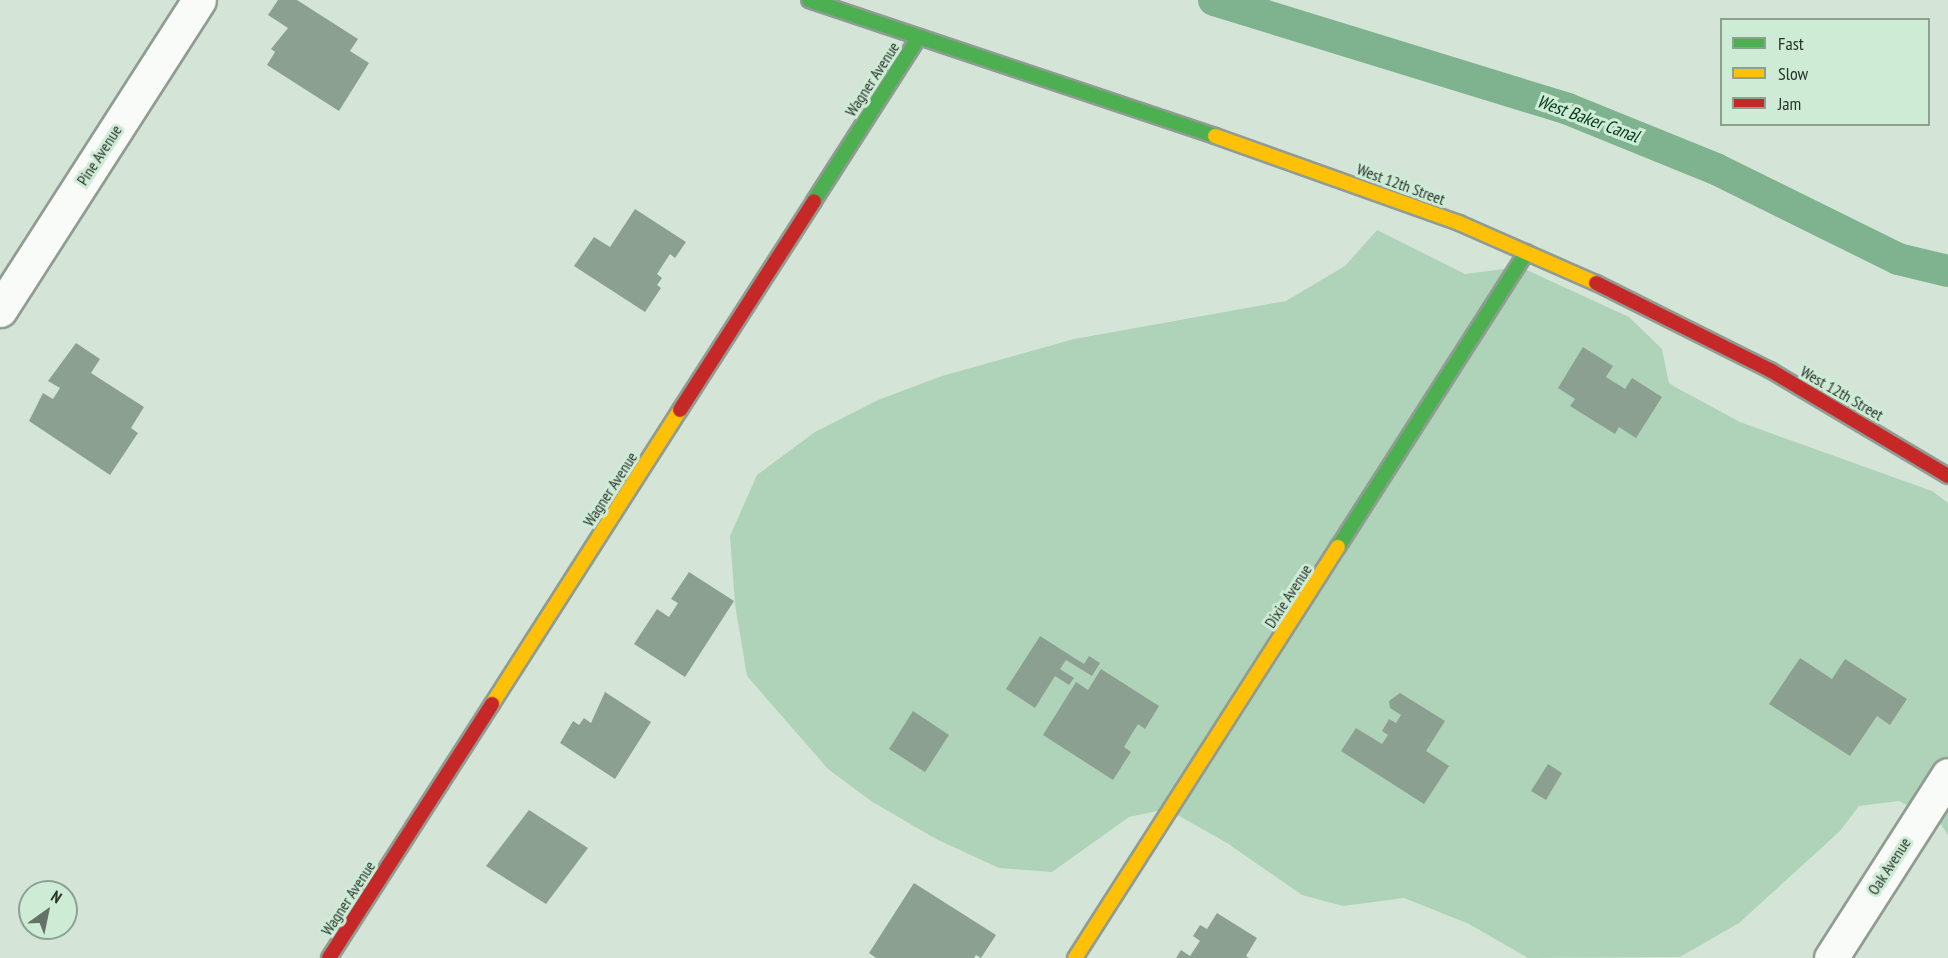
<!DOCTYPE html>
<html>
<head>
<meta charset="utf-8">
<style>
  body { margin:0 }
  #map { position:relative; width:1948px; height:958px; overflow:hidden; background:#d4e5d8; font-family:"PT Sans Narrow",sans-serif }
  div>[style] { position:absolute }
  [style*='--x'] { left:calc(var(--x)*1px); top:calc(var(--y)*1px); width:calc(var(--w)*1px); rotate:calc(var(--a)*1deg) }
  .green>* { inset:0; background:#aed3b8 }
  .canal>* { height:32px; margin:-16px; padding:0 16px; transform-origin:16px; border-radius:16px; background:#7fb28e }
  .building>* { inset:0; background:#8ca092 }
  .roads { filter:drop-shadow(2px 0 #909c93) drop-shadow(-2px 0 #909c93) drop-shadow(0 2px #909c93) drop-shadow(0 -2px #909c93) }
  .street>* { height:33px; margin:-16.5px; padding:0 16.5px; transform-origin:16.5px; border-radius:16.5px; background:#f9fbf9 }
  .fast>* { height:14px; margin:-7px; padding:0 7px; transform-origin:7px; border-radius:7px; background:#4caf50 }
  .slow>* { height:14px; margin:-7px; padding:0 7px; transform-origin:7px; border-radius:7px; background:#ffc107 }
  .jam>* { height:14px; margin:-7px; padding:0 7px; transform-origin:7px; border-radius:7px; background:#c62828 }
  span { translate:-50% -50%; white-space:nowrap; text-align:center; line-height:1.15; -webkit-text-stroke:6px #ceebd5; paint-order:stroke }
  .street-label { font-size:16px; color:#29342c }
  .water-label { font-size:18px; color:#03391a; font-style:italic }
  .legend { position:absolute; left:1720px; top:18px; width:210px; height:108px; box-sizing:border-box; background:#ceebd5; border:2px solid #8ca291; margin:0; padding:8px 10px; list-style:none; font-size:18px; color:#29342c }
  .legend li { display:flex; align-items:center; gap:12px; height:30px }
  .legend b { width:30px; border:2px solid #8ca291 }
  .north { position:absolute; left:18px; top:880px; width:60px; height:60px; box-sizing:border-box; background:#ceebd5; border:2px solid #8ca291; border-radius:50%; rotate:33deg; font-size:16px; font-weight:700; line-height:24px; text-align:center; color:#29342c }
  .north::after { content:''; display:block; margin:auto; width:21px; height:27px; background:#657268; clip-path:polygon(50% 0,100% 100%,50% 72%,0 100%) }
</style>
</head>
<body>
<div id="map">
  <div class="green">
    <i style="clip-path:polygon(1377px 230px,1465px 274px,1520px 267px,1629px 317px,1662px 349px,1669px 383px,1677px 388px,1740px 422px,1932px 491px,1948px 503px,1948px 835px,1940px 823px,1899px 801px,1859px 806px,1840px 831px,1739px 923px,1680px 957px,1528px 958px,1469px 924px,1404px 898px,1343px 906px,1302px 895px,1227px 843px,1167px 809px,1129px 817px,1052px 872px,999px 868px,936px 839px,871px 801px,828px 769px,747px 676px,735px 604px,730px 536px,757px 475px,815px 432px,878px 400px,942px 376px,1074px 339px,1286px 301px,1345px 266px)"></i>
  </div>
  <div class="canal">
    <i style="--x:1214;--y:0;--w:370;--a:17.1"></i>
    <i style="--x:1568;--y:109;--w:160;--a:22.1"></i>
    <i style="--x:1716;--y:169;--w:203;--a:26.3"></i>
    <i style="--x:1898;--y:259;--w:51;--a:13.5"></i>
  </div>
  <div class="building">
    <i style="clip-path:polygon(278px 0,297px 0,358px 39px,350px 51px,369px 63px,339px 111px,267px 65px,275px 52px,271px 49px,288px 28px,268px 15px)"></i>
    <i style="clip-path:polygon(635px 209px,686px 242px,675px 258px,670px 254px,657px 274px,662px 278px,657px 285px,661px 288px,645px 312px,574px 266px,594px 237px,610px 247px)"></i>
    <i style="clip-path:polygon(76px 343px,100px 359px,91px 373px,144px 407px,131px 428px,138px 433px,110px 475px,29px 421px,43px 393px,53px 399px,60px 388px,48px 381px)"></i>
    <i style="clip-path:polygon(1583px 347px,1613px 366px,1606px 377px,1625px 389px,1632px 378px,1662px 397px,1636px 438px,1619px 427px,1615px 434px,1570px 406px,1575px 399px,1558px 388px)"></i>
    <i style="clip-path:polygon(689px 572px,734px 601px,685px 677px,634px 644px,657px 609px,669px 617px,678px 603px,671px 599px)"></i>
    <i style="clip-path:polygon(1040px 636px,1084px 664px,1089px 656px,1100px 663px,1092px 676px,1066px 660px,1060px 669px,1074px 678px,1069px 685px,1055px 676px,1035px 708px,1006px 689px)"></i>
    <i style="clip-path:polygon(1800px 658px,1832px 679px,1845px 659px,1907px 699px,1890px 725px,1877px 716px,1850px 756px,1769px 704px)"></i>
    <i style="clip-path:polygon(1101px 669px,1159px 706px,1145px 729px,1138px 724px,1130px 737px,1124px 747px,1131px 752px,1113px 780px,1043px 735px,1076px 682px,1088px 690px)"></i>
    <i style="clip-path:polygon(605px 692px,651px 722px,615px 779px,560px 743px,573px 721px,579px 725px,584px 718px,591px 723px)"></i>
    <i style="clip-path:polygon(1400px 693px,1445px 721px,1426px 751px,1449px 766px,1424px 804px,1341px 751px,1356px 728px,1382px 744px,1388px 735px,1382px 731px,1389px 719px,1396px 723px,1401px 715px,1390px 708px,1389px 701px)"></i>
    <i style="clip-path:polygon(913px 711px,949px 735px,925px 772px,889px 749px)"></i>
    <i style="clip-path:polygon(1548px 764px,1562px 773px,1546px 800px,1531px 791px)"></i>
    <i style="clip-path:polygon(529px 810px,588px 848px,546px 904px,486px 866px)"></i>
    <i style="clip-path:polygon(914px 883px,996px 935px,981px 958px,976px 955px,974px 958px,876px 958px,869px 953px)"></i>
    <i style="clip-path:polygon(1217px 913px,1257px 938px,1246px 956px,1249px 958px,1176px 958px,1181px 950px,1190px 956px,1200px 941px,1193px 936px,1200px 925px,1207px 929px)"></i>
  </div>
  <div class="roads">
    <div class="street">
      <i style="--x:0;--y:310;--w:368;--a:-57.3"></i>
      <i style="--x:1831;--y:958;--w:217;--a:-57.4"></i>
    </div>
    <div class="fast">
      <i style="--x:809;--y:0;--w:428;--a:18.5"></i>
      <i style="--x:814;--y:201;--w:195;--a:-57.4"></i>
      <i style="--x:1338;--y:547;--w:350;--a:-57.4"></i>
    </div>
    <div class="slow">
      <i style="--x:1215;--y:136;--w:259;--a:19.6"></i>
      <i style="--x:1459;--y:223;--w:150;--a:23.7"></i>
      <i style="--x:492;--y:704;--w:349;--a:-57.4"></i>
      <i style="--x:1075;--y:958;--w:488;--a:-57.4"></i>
    </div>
    <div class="jam">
      <i style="--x:1596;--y:283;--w:195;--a:26.6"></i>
      <i style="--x:1770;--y:370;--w:207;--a:30.8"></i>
      <i style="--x:680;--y:410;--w:248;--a:-57.3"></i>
      <i style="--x:329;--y:958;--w:302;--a:-57.3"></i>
    </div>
  </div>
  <div class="street-label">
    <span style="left:872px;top:79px;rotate:-57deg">Wagner Avenue</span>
    <span style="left:99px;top:155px;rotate:-57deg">Pine Avenue</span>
    <span style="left:1401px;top:184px;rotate:20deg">West 12th Street</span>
    <span style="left:1842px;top:393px;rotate:30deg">West 12th Street</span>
    <span style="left:610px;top:489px;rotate:-57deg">Wagner Avenue</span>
    <span style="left:1288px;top:596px;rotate:-57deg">Dixie Avenue</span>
    <span style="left:1889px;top:866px;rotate:-57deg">Oak Avenue</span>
    <span style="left:348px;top:898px;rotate:-57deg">Wagner Avenue</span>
  </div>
  <div class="water-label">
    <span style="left:1588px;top:119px;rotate:20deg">West Baker Canal</span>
  </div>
  <ul class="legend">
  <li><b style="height:8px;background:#4caf50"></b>Fast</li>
  <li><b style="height:8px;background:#ffc107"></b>Slow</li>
  <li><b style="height:8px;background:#c62828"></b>Jam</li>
  </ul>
  <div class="north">N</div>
</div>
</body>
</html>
